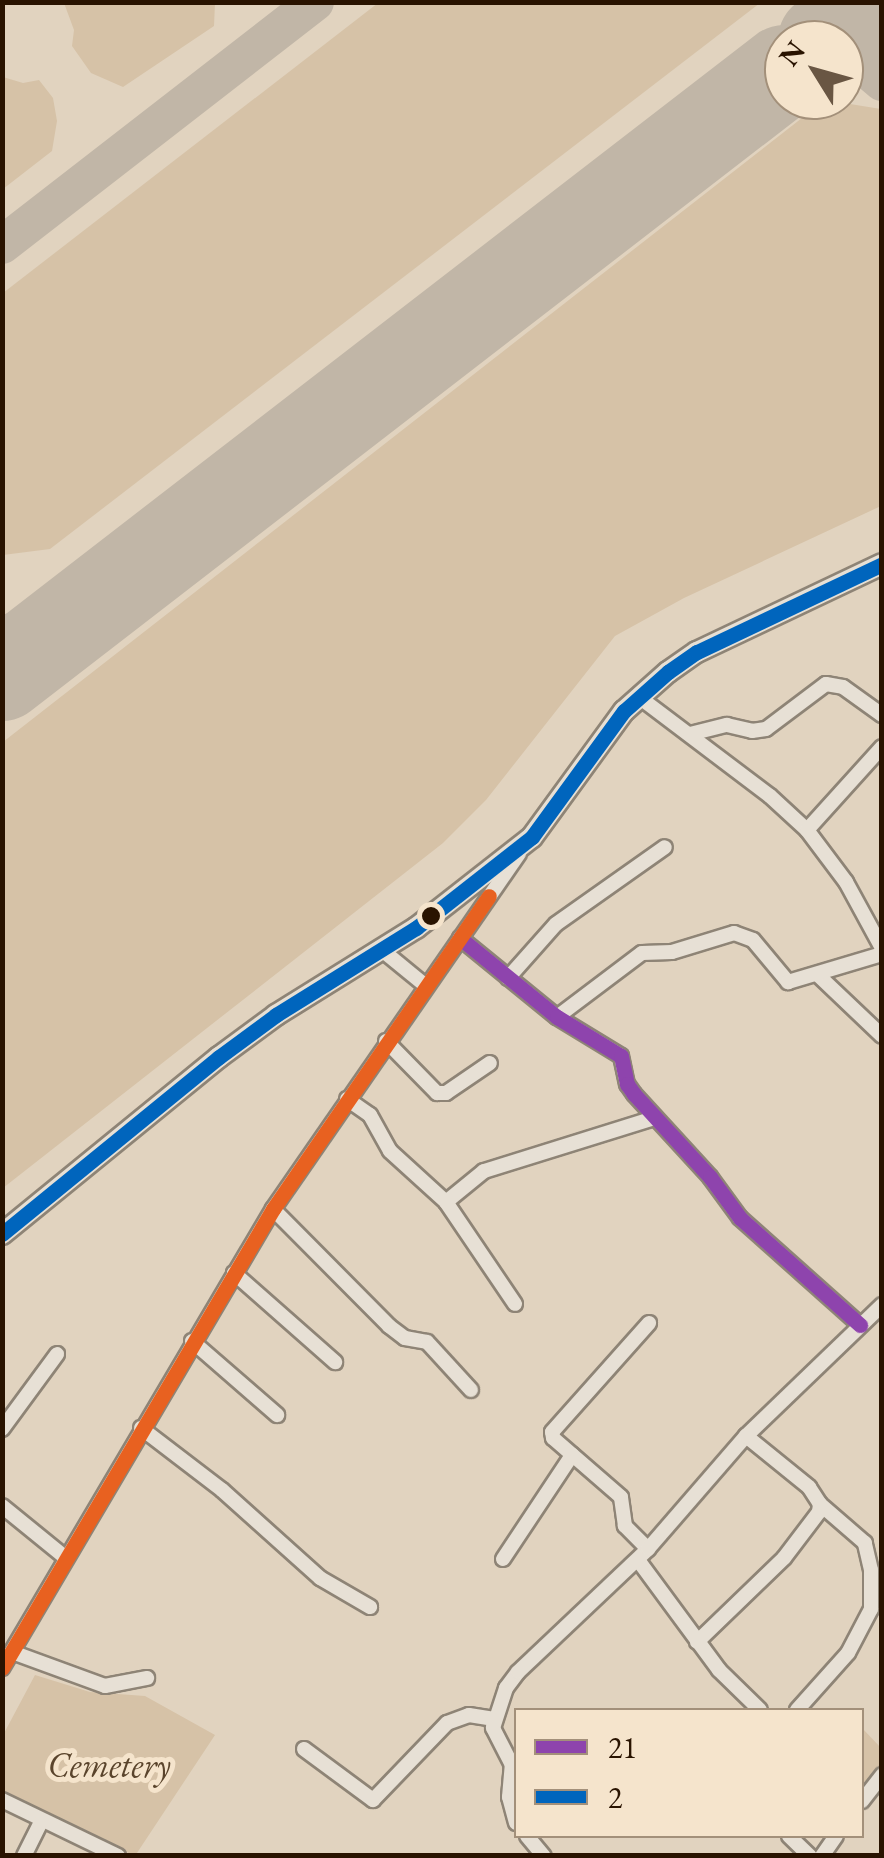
<!DOCTYPE html>
<html>
<head>
<meta charset="utf-8">
<style>
  body { margin:0 }
  #map { position:relative; width:884px; height:1858px; overflow:hidden; background:#e1d3bf; font-family:"EB Garamond",serif }
  div>[style] { position:absolute }
  [style*='--x'] { left:calc(var(--x)*1px); top:calc(var(--y)*1px); width:calc(var(--w)*1px); rotate:calc(var(--a)*1deg) }
  .green>* { inset:0; background:#d6c2a7 }
  .taxiway>* { height:38px; margin:-19px; padding:0 19px; transform-origin:19px; border-radius:19px; background:#c1b6a7 }
  .runway>* { height:92px; margin:-46px; padding:0 46px; transform-origin:46px; border-radius:46px; background:#c1b6a7 }
  .roads { filter:drop-shadow(2px 0 #8e8476) drop-shadow(-2px 0 #8e8476) drop-shadow(0 2px #8e8476) drop-shadow(0 -2px #8e8476) }
  .street>* { height:14px; margin:-7px; padding:0 7px; transform-origin:7px; border-radius:7px; background:#e7e0d5 }
  .secondary>* { height:20px; margin:-10px; padding:0 10px; transform-origin:10px; border-radius:10px; background:#e7e0d5 }
  .bus-1>* { height:15px; margin:-7.5px; padding:0 7.5px; transform-origin:7.5px; border-radius:7.5px; background:#8e44ad }
  .bus-2>* { height:15px; margin:-7.5px; padding:0 7.5px; transform-origin:7.5px; border-radius:7.5px; background:#0065bd }
  .bus-3>* { height:15px; margin:-7.5px; padding:0 7.5px; transform-origin:7.5px; border-radius:7.5px; background:#e86120 }
  .dots>* { width:28px; height:28px; translate:-50% -50%; box-sizing:border-box; border:5px solid #f5e4cc; border-radius:50% }
  span { translate:-50% -50%; white-space:nowrap; text-align:center; line-height:1.15; -webkit-text-stroke:10px #f5e4cc; paint-order:stroke }
  .park-label { font-size:35px; color:#5a442c; font-style:italic }
  .frame { position:absolute; inset:0; border:5px solid #291300; pointer-events:none }
  .legend { position:absolute; left:514px; top:1708px; width:350px; height:130px; box-sizing:border-box; background:#f5e4cc; border:2px solid #a3907a; margin:0; padding:12px 18px; list-style:none; font-size:30px; color:#291300 }
  .legend li { display:flex; align-items:center; gap:20px; height:50px }
  .legend b { width:50px; border:2px solid #a3907a }
  .north { position:absolute; left:764px; top:20px; width:100px; height:100px; box-sizing:border-box; background:#f5e4cc; border:2px solid #a3907a; border-radius:50%; rotate:307deg; font-size:28px; font-weight:700; line-height:40px; text-align:center; color:#291300 }
  .north::after { content:''; display:block; margin:auto; width:35px; height:45px; background:#695643; clip-path:polygon(50% 0,100% 100%,50% 72%,0 100%) }
</style>
</head>
<body>
<div id="map">
  <div class="green">
    <i style="clip-path:polygon(64px 3px,215px 3px,214px 26px,123px 87px,91px 73px,72px 46px,74px 30px)"></i>
    <i style="clip-path:polygon(378px 3px,760px 3px,50px 549px,3px 555px,3px 293px)"></i>
    <i style="clip-path:polygon(3px 77px,23px 83px,39px 80px,53px 98px,57px 121px,52px 151px,3px 189px)"></i>
    <i style="clip-path:polygon(825px 100px,881px 109px,881px 506px,684px 598px,615px 636px,486px 800px,443px 843px,3px 1188px,3px 742px)"></i>
    <i style="clip-path:polygon(35px 1675px,90px 1692px,145px 1696px,215px 1735px,135px 1856px,3px 1794px,2px 1737px)"></i>
    <i style="clip-path:polygon(862px 1728px,882px 1749px,881px 1769px,862px 1794px)"></i>
  </div>
  <div class="taxiway">
    <i style="--x:844;--y:50;--w:50;--a:40.1"></i>
    <i style="--x:2;--y:245;--w:396;--a:-37.8"></i>
    <i style="--x:2;--y:634;--w:75;--a:-11.6"></i>
  </div>
  <div class="runway">
    <i style="--x:824;--y:40;--w:60;--a:-39"></i>
    <i style="--x:2;--y:675;--w:988;--a:-37.68"></i>
  </div>
  <div class="roads">
    <div class="street">
      <i style="--x:639;--y:697;--w:164;--a:37.1"></i>
      <i style="--x:770;--y:796;--w:50;--a:42.6"></i>
      <i style="--x:807;--y:830;--w:65;--a:53.1"></i>
      <i style="--x:846;--y:882;--w:75;--a:61.4"></i>
      <i style="--x:690;--y:734;--w:38;--a:-14"></i>
      <i style="--x:727;--y:725;--w:26;--a:13"></i>
      <i style="--x:752;--y:731;--w:14;--a:-8"></i>
      <i style="--x:766;--y:729;--w:75;--a:-36.9"></i>
      <i style="--x:826;--y:684;--w:17;--a:10"></i>
      <i style="--x:843;--y:687;--w:48;--a:35.7"></i>
      <i style="--x:807;--y:830;--w:112;--a:-47.9"></i>
      <i style="--x:460;--y:938;--w:125;--a:39.2"></i>
      <i style="--x:557;--y:1017;--w:75;--a:31.4"></i>
      <i style="--x:621;--y:1056;--w:29;--a:78"></i>
      <i style="--x:627;--y:1084;--w:12;--a:55"></i>
      <i style="--x:634;--y:1094;--w:113;--a:47.5"></i>
      <i style="--x:710;--y:1177;--w:51;--a:53.8"></i>
      <i style="--x:740;--y:1218;--w:161;--a:41.7"></i>
      <i style="--x:382;--y:950;--w:57;--a:39.3"></i>
      <i style="--x:818;--y:975;--w:88;--a:43.6"></i>
      <i style="--x:508;--y:978;--w:72;--a:-48.4"></i>
      <i style="--x:556;--y:924;--w:133;--a:-35.2"></i>
      <i style="--x:557;--y:1017;--w:106;--a:-37"></i>
      <i style="--x:642;--y:953;--w:30;--a:-2"></i>
      <i style="--x:672;--y:952;--w:65;--a:-17"></i>
      <i style="--x:734;--y:933;--w:20;--a:20"></i>
      <i style="--x:753;--y:940;--w:55;--a:50.2"></i>
      <i style="--x:788;--y:982;--w:98;--a:-16.6"></i>
      <i style="--x:386;--y:1041;--w:73;--a:45.6"></i>
      <i style="--x:437;--y:1093;--w:9;--a:0"></i>
      <i style="--x:446;--y:1093;--w:53;--a:-34.3"></i>
      <i style="--x:347;--y:1099;--w:28;--a:35"></i>
      <i style="--x:370;--y:1115;--w:41;--a:60.9"></i>
      <i style="--x:390;--y:1151;--w:76;--a:42.3"></i>
      <i style="--x:446;--y:1202;--w:123;--a:55.9"></i>
      <i style="--x:446;--y:1202;--w:49;--a:-39.2"></i>
      <i style="--x:484;--y:1171;--w:178;--a:-17.3"></i>
      <i style="--x:273;--y:1209;--w:165;--a:45.2"></i>
      <i style="--x:389;--y:1326;--w:20;--a:37"></i>
      <i style="--x:405;--y:1338;--w:22;--a:10"></i>
      <i style="--x:427;--y:1342;--w:65;--a:47.5"></i>
      <i style="--x:234;--y:1273;--w:135;--a:41.4"></i>
      <i style="--x:192;--y:1341;--w:113;--a:41"></i>
      <i style="--x:141;--y:1428;--w:102;--a:37.4"></i>
      <i style="--x:222;--y:1490;--w:132;--a:41.9"></i>
      <i style="--x:320;--y:1578;--w:58;--a:30.1"></i>
      <i style="--x:2;--y:1429;--w:93;--a:-53.7"></i>
      <i style="--x:2;--y:1506;--w:82;--a:39.1"></i>
      <i style="--x:648;--y:1549;--w:33;--a:-135"></i>
      <i style="--x:625;--y:1526;--w:29;--a:-98"></i>
      <i style="--x:621;--y:1497;--w:90;--a:-139.1"></i>
      <i style="--x:553;--y:1438;--w:6;--a:-99"></i>
      <i style="--x:552;--y:1432;--w:146;--a:-48.3"></i>
      <i style="--x:503;--y:1559;--w:125;--a:-56.4"></i>
      <i style="--x:638;--y:1560;--w:137;--a:53.6"></i>
      <i style="--x:719;--y:1670;--w:57;--a:44.3"></i>
      <i style="--x:697;--y:1642;--w:121;--a:-44"></i>
      <i style="--x:784;--y:1558;--w:58;--a:-52.7"></i>
      <i style="--x:819;--y:1512;--w:8;--a:-83"></i>
      <i style="--x:820;--y:1504;--w:20;--a:-123"></i>
      <i style="--x:809;--y:1487;--w:81;--a:-141"></i>
      <i style="--x:12;--y:1652;--w:99;--a:20.1"></i>
      <i style="--x:105;--y:1686;--w:43;--a:-10.8"></i>
      <i style="--x:2;--y:1668;--w:533;--a:-59.44"></i>
      <i style="--x:273;--y:1209;--w:432;--a:-55.3"></i>
      <i style="--x:797;--y:1710;--w:76;--a:-48.2"></i>
      <i style="--x:848;--y:1653;--w:50;--a:-62.4"></i>
      <i style="--x:871;--y:1609;--w:39;--a:-90"></i>
      <i style="--x:871;--y:1570;--w:28;--a:-103"></i>
      <i style="--x:865;--y:1543;--w:60;--a:-139.1"></i>
      <i style="--x:304;--y:1749;--w:86;--a:36.5"></i>
      <i style="--x:373;--y:1800;--w:107;--a:-46.1"></i>
      <i style="--x:447;--y:1723;--w:23;--a:-20"></i>
      <i style="--x:469;--y:1715;--w:24;--a:9"></i>
      <i style="--x:2;--y:1800;--w:129;--a:25.8"></i>
      <i style="--x:862;--y:1801;--w:33;--a:-52"></i>
      <i style="--x:516;--y:1823;--w:27;--a:-105"></i>
      <i style="--x:509;--y:1797;--w:32;--a:-85"></i>
      <i style="--x:512;--y:1765;--w:42;--a:-117.2"></i>
      <i style="--x:493;--y:1728;--w:42;--a:-72"></i>
      <i style="--x:506;--y:1688;--w:20;--a:-53"></i>
      <i style="--x:518;--y:1672;--w:179;--a:-43.4"></i>
      <i style="--x:648;--y:1549;--w:150;--a:-49.1"></i>
      <i style="--x:746;--y:1436;--w:189;--a:-43.9"></i>
      <i style="--x:527;--y:1836;--w:26;--a:50"></i>
      <i style="--x:789;--y:1836;--w:29;--a:44"></i>
      <i style="--x:24;--y:1856;--w:40;--a:-63.4"></i>
      <i style="--x:822;--y:1856;--w:24;--a:-55"></i>
    </div>
    <div class="secondary">
      <i style="--x:2;--y:1234;--w:280;--a:-39.2"></i>
      <i style="--x:219;--y:1057;--w:71;--a:-36.4"></i>
      <i style="--x:276;--y:1015;--w:165;--a:-31.9"></i>
      <i style="--x:416;--y:928;--w:147;--a:-38.1"></i>
      <i style="--x:532;--y:837;--w:156;--a:-53.9"></i>
      <i style="--x:624;--y:711;--w:59;--a:-41.6"></i>
      <i style="--x:668;--y:672;--w:35;--a:-35"></i>
      <i style="--x:697;--y:652;--w:205;--a:-25.4"></i>
    </div>
  </div>
  <div class="bus-1">
    <i style="--x:460;--y:938;--w:125;--a:39.2"></i>
    <i style="--x:557;--y:1017;--w:75;--a:31.4"></i>
    <i style="--x:621;--y:1056;--w:29;--a:78"></i>
    <i style="--x:627;--y:1084;--w:12;--a:55"></i>
    <i style="--x:634;--y:1094;--w:113;--a:47.5"></i>
    <i style="--x:710;--y:1177;--w:51;--a:53.8"></i>
    <i style="--x:740;--y:1218;--w:161;--a:41.7"></i>
  </div>
  <div class="bus-2">
    <i style="--x:2;--y:1234;--w:280;--a:-39.2"></i>
    <i style="--x:219;--y:1057;--w:71;--a:-36.4"></i>
    <i style="--x:276;--y:1015;--w:165;--a:-31.9"></i>
    <i style="--x:416;--y:928;--w:147;--a:-38.1"></i>
    <i style="--x:532;--y:837;--w:156;--a:-53.9"></i>
    <i style="--x:624;--y:711;--w:59;--a:-41.6"></i>
    <i style="--x:668;--y:672;--w:35;--a:-35"></i>
    <i style="--x:697;--y:652;--w:205;--a:-25.4"></i>
  </div>
  <div class="bus-3">
    <i style="--x:2;--y:1668;--w:533;--a:-59.44"></i>
    <i style="--x:273;--y:1209;--w:380;--a:-55.4"></i>
  </div>
  <div class="dots">
    <i style="left:431px;top:916px;background:#291300"></i>
  </div>
  <div class="park-label">
    <span style="left:109px;top:1765px">Cemetery</span>
  </div>
  <div class="frame"></div>
  <ul class="legend">
  <li><b style="height:12px;background:#8e44ad"></b>21</li>
  <li><b style="height:12px;background:#0065bd"></b>2</li>
  </ul>
  <div class="north">N</div>
</div>
</body>
</html>
